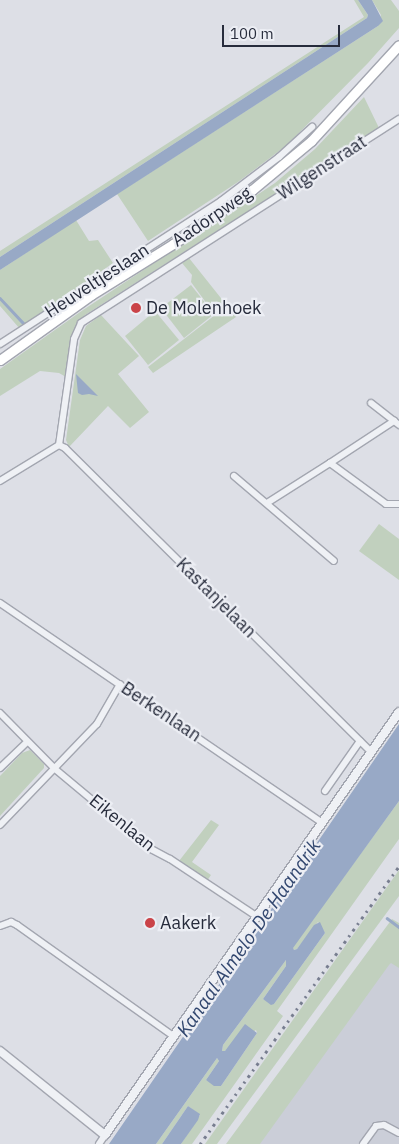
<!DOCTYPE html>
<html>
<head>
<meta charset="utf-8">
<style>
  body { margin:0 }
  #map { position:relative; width:399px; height:1144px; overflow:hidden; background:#dddfe6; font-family:"IBM Plex Sans",sans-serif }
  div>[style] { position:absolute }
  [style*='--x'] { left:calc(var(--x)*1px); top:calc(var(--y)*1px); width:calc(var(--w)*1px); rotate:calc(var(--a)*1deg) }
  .built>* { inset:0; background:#cbced8 }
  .green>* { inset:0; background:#c1d0be }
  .water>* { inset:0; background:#98a9c6 }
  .stream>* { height:2.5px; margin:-1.25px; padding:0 1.25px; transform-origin:1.25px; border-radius:1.25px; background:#98a9c6 }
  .roads { filter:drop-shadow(1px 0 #a3a6b0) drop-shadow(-1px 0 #a3a6b0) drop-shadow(0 1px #a3a6b0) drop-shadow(0 -1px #a3a6b0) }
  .minor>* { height:6px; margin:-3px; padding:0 3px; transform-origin:3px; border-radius:3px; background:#eff1f5 }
  .tertiary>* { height:8px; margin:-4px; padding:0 4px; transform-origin:4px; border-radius:4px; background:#eff1f5 }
  .secondary>* { height:9px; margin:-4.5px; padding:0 4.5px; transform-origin:4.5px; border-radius:4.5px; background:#fff }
  .rail>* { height:2.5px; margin-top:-1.25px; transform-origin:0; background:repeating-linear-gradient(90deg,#777d8f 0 2.5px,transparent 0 7.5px) }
  .dots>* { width:14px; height:14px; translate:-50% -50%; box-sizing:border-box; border:2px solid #eceef4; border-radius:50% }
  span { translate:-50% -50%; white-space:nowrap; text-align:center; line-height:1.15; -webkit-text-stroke:4.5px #eceef4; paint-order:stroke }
  .street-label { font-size:18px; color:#272c3c }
  .poi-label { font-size:18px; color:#272c3c }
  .left { translate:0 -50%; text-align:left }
  .water-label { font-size:19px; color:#32476f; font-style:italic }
  .scale { position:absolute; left:222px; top:25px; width:118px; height:22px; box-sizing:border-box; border:2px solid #272c3c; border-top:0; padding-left:6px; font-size:15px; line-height:18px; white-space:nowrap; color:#272c3c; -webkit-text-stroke:4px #eceef4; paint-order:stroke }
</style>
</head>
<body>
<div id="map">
  <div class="built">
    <i style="clip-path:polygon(399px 939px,399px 1144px,254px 1144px)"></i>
  </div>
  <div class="green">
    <i style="clip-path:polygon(354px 0,358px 0,368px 15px,367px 18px,0 257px,0 251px,364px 17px)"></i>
    <i style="clip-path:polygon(372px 0,391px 0,399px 11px,399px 28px,368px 63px,287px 145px,238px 182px,148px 241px,117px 194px,378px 26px,381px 15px)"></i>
    <i style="clip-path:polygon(364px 97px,379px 128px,85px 315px,74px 329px,66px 377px,59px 373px,40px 371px,0 396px,0 369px,83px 310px,275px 183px,315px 149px)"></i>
    <i style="clip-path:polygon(76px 220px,89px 241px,98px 240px,113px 263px,20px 329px,0 306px,0 270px)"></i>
    <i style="clip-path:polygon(189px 258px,236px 317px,153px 373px,148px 367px,215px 315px,191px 282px,192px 275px,182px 263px)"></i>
    <i style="clip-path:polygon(191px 285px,214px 314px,184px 338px,161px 308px)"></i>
    <i style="clip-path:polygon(155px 311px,179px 340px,148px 365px,125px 336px)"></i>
    <i style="clip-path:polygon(101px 315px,139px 356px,118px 374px,149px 412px,130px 428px,108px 406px,69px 447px,66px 440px,80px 340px,86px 326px)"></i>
    <i style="clip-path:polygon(379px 524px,399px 539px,399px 580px,359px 551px)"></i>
    <i style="clip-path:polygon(30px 750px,44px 764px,44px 768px,0 816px,0 776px,22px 753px)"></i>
    <i style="clip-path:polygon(399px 801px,399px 839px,277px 1011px,283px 1016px,192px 1144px,181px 1144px,200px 1115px,188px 1106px,162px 1144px,156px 1144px,217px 1058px,219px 1061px,206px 1080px,221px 1086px,257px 1033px,256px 1030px,225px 1051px,222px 1051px,223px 1045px,286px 960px,286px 966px,263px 999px,274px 1004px,325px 933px,318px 922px,297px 949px,294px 950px,292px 948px)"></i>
    <i style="clip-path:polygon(211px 820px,219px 825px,192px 862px,211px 875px,207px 881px,179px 861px)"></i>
    <i style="clip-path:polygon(399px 870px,399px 896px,217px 1144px,205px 1144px)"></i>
    <i style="clip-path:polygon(392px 919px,399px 923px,399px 968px,391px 963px,389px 965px,260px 1144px,226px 1144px)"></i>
  </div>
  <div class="water">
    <i style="clip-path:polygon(358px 0,372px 0,383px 21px,378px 26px,0 270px,0 257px,367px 18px,368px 15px)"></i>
    <i style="clip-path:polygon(76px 374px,98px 396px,89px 394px,82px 395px,78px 393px)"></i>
    <i style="clip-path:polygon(399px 724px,399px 801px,293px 948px,294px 950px,297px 949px,314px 925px,320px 922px,325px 933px,274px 1004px,271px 1005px,263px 999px,286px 966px,286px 960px,223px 1045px,222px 1051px,225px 1051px,245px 1024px,257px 1033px,221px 1086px,214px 1086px,206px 1080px,219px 1061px,217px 1058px,156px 1144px,109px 1144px)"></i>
    <i style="clip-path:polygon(188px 1106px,200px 1114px,198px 1120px,181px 1144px,162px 1144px)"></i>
  </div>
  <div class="stream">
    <i style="--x:0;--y:298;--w:35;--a:47"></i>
    <i style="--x:387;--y:918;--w:15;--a:37"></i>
  </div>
  <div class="roads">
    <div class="minor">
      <i style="--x:0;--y:344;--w:263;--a:-32.9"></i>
      <i style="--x:221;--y:201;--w:73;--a:-37.2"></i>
      <i style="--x:279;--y:157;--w:45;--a:-42.3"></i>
      <i style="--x:371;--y:403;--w:36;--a:38"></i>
      <i style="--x:59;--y:445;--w:107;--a:-81.9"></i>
      <i style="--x:74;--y:339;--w:17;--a:-66"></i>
      <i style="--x:81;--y:323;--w:378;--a:-32.7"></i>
      <i style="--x:59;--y:445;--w:7;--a:27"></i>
      <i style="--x:65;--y:448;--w:431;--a:44.8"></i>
      <i style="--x:330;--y:463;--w:77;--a:-33.3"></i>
      <i style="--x:234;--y:476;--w:131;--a:40.4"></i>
      <i style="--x:0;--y:481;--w:69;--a:-31.4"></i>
      <i style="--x:267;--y:503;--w:75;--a:-32.4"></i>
      <i style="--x:330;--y:463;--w:69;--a:36.2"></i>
      <i style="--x:386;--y:504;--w:13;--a:0"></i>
      <i style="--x:0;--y:603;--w:390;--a:34.3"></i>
      <i style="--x:0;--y:713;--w:78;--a:45.5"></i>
      <i style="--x:55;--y:769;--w:125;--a:39.8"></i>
      <i style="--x:151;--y:849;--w:21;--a:28"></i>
      <i style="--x:170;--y:859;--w:103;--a:33.5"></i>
      <i style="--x:0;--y:768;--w:37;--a:-44"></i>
      <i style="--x:325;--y:791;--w:61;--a:-55"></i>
      <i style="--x:0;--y:825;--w:140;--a:-46.2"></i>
      <i style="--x:97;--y:724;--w:46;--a:-60.1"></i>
      <i style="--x:0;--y:926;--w:12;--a:-20"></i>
      <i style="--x:11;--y:922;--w:7;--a:27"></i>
      <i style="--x:17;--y:925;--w:191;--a:35.4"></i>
      <i style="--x:99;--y:1144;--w:11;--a:-56"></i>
      <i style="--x:363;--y:1144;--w:22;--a:-54"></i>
      <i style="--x:376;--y:1126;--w:8;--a:-7"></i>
      <i style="--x:384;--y:1125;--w:17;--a:28"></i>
    </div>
    <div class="tertiary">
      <i style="--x:0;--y:1051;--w:134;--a:38.7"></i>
      <i style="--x:105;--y:1135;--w:515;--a:-55.2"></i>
    </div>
    <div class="secondary">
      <i style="--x:0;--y:360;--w:112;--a:-35.5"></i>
      <i style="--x:91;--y:295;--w:97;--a:-31.9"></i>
      <i style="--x:173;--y:244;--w:96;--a:-34.4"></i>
      <i style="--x:252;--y:190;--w:77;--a:-39.7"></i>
      <i style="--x:311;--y:141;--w:130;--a:-47.5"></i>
    </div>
  </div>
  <div class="rail">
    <i style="--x:200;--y:1144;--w:342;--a:-54.4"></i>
  </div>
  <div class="dots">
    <i style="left:136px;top:308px;background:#ca4348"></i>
    <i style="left:150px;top:923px;background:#ca4348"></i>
  </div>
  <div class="street-label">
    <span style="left:322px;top:168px;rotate:-33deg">Wilgenstraat</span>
    <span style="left:212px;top:217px;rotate:-34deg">Aadorpweg</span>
    <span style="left:97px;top:281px;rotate:-33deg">Heuveltjeslaan</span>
    <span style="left:216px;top:598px;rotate:45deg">Kastanjelaan</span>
    <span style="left:161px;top:712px;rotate:34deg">Berkenlaan</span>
    <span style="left:122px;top:823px;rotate:39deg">Eikenlaan</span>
  </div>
  <div class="poi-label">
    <span class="left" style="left:146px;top:308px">De Molenhoek</span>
    <span class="left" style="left:160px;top:923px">Aakerk</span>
  </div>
  <div class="water-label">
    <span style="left:249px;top:938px;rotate:-55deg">Kanaal Almelo-De Haandrik</span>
  </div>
  <div class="scale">100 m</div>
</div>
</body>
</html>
